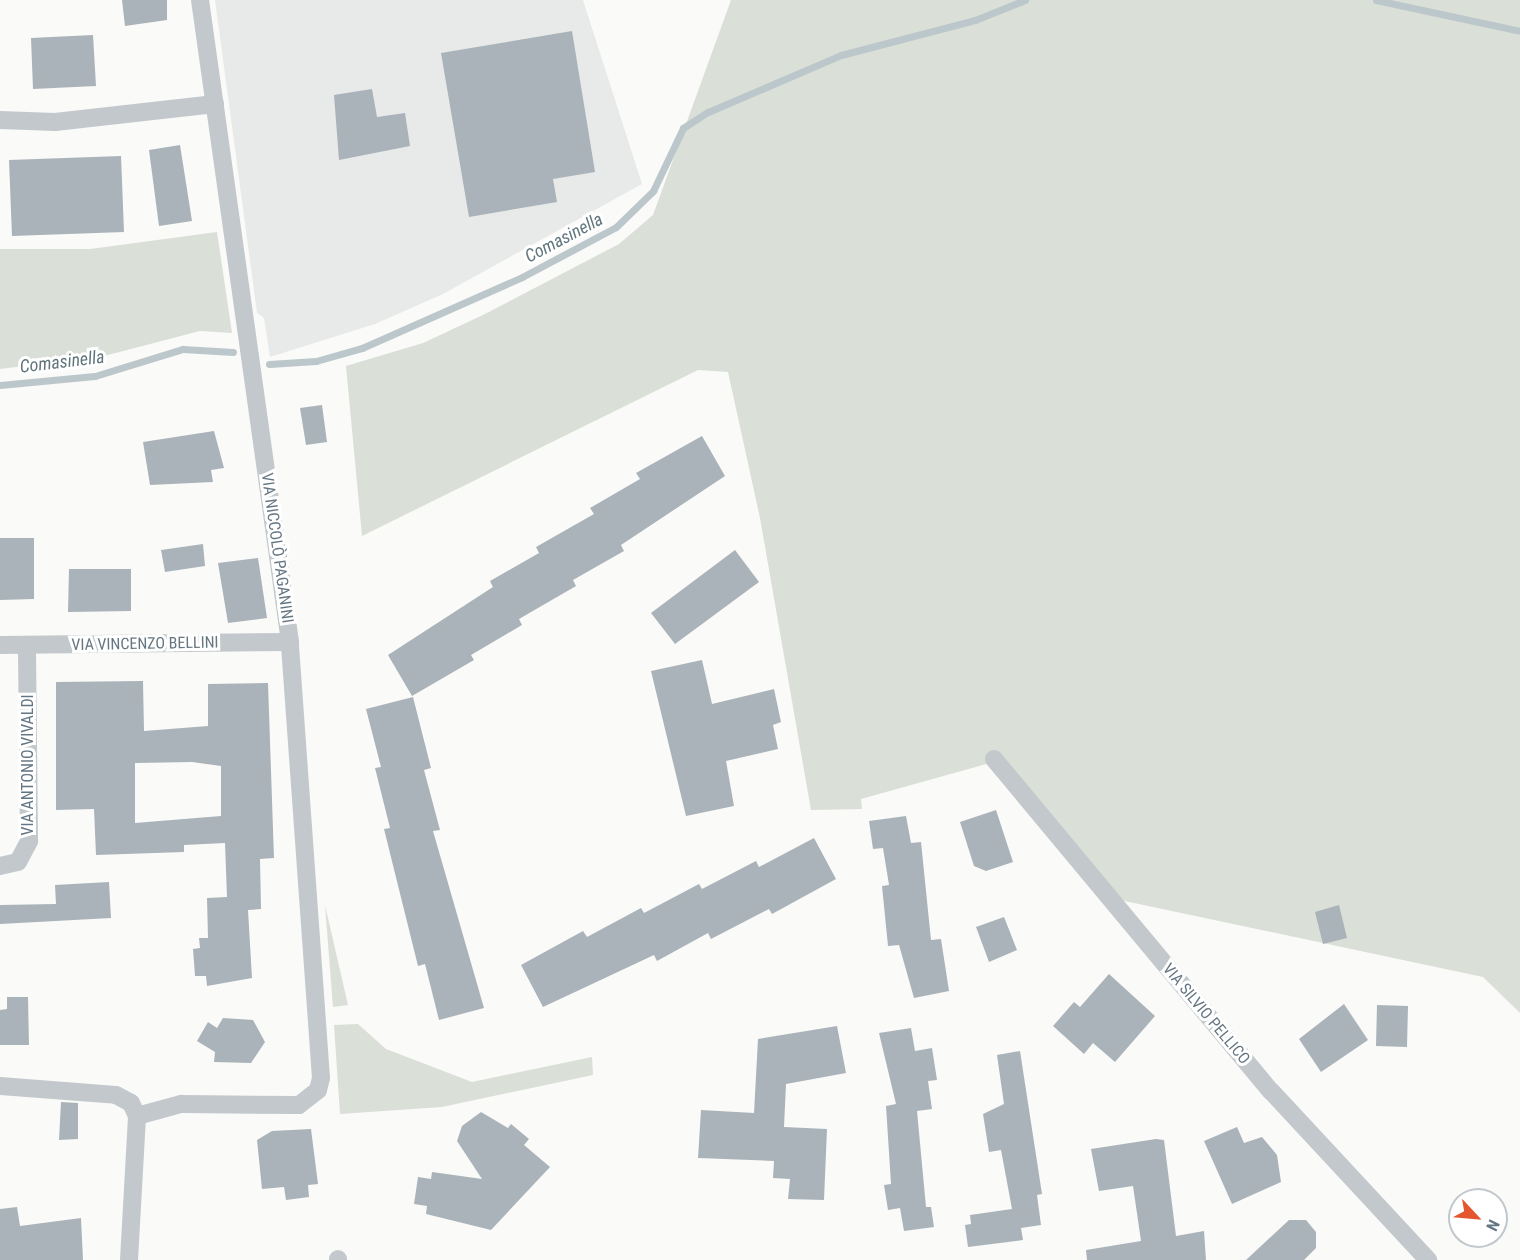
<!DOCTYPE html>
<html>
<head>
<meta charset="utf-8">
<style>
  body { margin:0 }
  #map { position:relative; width:1520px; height:1260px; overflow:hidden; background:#fafaf8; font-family:"Roboto Condensed",sans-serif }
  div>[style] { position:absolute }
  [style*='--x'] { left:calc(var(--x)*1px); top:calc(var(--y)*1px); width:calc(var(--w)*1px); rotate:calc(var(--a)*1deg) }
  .built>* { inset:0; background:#e8e9e9 }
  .green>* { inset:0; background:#dadfd7 }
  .stream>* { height:7px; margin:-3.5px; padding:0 3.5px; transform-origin:3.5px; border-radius:3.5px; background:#bbc7cb }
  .building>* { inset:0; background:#aab3b9 }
  .street>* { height:18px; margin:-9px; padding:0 9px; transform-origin:9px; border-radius:9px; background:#c3c8cc }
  span { translate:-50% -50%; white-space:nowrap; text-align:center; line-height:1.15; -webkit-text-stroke:6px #fff; paint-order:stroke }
  .street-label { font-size:16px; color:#657683 }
  .water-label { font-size:18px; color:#60757c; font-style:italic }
  .north { position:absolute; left:1448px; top:1188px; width:60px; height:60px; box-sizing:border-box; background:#fff; border:2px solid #c1c8cd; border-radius:50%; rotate:116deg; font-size:16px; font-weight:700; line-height:24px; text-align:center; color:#657683 }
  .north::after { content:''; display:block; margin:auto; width:21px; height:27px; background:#e4572e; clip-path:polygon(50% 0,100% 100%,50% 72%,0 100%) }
</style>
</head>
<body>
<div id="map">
  <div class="built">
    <i style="clip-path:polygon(215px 0,583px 0,642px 184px,443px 294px,375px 324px,270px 357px,264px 318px,257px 313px)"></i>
  </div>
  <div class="green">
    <i style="clip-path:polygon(731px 0,1520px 0,1520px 1013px,1483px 977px,1120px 900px,990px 763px,861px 799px,862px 809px,811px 810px,760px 518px,728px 372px,698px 370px,362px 536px,346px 366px,423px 343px,483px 315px,619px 244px,653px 215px)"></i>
    <i style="clip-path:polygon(217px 232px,232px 333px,200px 331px,104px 356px,0 369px,0 249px,90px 249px)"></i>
    <i style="clip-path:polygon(325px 905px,348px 1005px,333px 1007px)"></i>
    <i style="clip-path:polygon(358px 1024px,386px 1049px,472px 1082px,592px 1057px,593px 1075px,442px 1107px,340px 1114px,334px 1025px)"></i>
  </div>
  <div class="stream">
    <i style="--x:1376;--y:0;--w:147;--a:12.1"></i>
    <i style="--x:269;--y:364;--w:47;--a:-3.7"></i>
    <i style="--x:316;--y:361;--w:48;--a:-15.8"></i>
    <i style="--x:362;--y:348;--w:175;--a:-23.9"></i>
    <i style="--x:522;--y:277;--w:106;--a:-28"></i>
    <i style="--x:616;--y:227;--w:52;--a:-44.2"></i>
    <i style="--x:653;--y:191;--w:70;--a:-64.5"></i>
    <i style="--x:683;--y:128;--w:30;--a:-33"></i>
    <i style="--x:708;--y:112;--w:145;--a:-23.2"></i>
    <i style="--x:841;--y:55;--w:138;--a:-14.6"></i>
    <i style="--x:975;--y:20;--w:54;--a:-21.8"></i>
    <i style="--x:0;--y:385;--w:95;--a:-5.4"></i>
    <i style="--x:95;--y:376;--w:92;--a:-17.1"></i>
    <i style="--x:183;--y:349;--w:50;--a:3.4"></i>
  </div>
  <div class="building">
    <i style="clip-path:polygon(122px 0,167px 0,167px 20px,125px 26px)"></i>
    <i style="clip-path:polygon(572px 31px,595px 172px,553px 179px,557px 202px,469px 217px,441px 53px)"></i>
    <i style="clip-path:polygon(93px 35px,96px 86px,33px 89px,31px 38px)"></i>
    <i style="clip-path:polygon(372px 89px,377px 117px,405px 113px,410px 146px,339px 160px,334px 95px)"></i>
    <i style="clip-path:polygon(180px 145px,192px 221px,159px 226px,149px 150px)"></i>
    <i style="clip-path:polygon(121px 156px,124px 232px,12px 236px,9px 160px)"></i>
    <i style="clip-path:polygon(322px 405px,327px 442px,306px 445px,300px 408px)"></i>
    <i style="clip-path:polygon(214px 431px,224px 468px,211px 470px,213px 482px,150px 485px,143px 442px)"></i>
    <i style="clip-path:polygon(702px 436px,725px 476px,621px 545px,624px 551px,573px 580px,576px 586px,519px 619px,522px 625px,471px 655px,474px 660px,412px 696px,388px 655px,493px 587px,490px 581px,539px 553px,536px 547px,594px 514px,590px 508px,640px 479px,636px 473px)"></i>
    <i style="clip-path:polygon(0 538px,34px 538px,34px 599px,0 600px)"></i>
    <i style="clip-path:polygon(203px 544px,205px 566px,165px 572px,161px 550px)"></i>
    <i style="clip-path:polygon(735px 550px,759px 582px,675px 644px,651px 613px)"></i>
    <i style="clip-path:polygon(258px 558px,267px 618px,228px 623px,218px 563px)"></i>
    <i style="clip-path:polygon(69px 569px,131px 569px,131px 611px,68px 612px)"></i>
    <i style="clip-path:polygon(702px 660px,712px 704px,774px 689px,781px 722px,773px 725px,778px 749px,726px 761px,734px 806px,686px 816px,651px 671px)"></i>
    <i style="clip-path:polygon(evenodd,143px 681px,144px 731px,208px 726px,208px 684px,268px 683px,274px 858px,260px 859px,261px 909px,248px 910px,252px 978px,207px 986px,206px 976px,195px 976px,193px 949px,200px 948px,199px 938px,208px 938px,207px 898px,227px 897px,225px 843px,184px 845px,184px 852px,96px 855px,94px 809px,56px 810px,56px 682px,143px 681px,192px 762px,221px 766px,221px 816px,135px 823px,135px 763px,192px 762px)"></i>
    <i style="clip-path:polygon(413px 697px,431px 768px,424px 770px,440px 830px,433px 831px,484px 1008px,439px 1020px,425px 964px,418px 966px,384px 829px,390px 828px,375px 768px,381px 767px,366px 709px)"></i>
    <i style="clip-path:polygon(996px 810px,1013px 862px,986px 871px,974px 866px,960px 822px)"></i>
    <i style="clip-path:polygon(906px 816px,911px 843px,921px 842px,931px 940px,941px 939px,949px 991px,914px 998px,899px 945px,888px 946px,882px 886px,889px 885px,883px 848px,873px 849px,869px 821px)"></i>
    <i style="clip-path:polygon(814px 838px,836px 879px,772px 914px,769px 909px,711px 939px,708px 933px,657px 961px,654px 955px,543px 1007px,521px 965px,583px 931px,587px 937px,641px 908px,644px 913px,699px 884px,702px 889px,756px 861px,759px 867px)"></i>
    <i style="clip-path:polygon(109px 882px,111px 918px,0 924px,0 905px,56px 904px,55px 885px)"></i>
    <i style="clip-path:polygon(1339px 905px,1347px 938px,1323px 944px,1315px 912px)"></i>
    <i style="clip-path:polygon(1004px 917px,1017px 950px,989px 962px,976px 927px)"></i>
    <i style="clip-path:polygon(1109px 974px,1155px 1016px,1115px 1062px,1093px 1043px,1084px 1054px,1053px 1026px,1074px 1002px,1080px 1007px)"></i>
    <i style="clip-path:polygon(7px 997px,28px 997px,29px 1045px,0 1045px,0 1010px,7px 1009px)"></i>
    <i style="clip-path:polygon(1344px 1004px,1368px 1040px,1321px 1072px,1299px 1039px)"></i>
    <i style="clip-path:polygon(1377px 1005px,1408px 1006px,1407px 1047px,1376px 1046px)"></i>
    <i style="clip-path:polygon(223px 1018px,253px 1020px,265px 1042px,251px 1063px,214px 1062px,215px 1052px,197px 1041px,208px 1022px,217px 1028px)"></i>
    <i style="clip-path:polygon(837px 1026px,846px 1073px,786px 1084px,784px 1127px,827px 1129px,824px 1200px,788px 1199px,790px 1179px,773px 1178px,774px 1161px,698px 1158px,701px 1110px,754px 1113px,758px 1039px)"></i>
    <i style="clip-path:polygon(911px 1028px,915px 1051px,932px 1048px,937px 1080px,928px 1081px,932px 1109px,917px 1111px,926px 1207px,931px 1207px,934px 1227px,904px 1231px,900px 1208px,888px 1210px,884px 1185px,891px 1184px,886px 1106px,896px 1104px,879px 1033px)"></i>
    <i style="clip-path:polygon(1020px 1051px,1042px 1194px,1037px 1195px,1041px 1225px,1021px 1228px,1023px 1240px,968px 1247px,965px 1225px,971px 1224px,970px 1215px,1012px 1209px,1001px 1150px,989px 1152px,983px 1114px,1004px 1104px,997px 1055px)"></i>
    <i style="clip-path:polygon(61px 1102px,78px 1103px,78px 1139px,59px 1140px)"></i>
    <i style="clip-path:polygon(481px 1112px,508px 1128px,511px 1124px,529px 1139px,524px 1145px,550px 1167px,491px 1230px,426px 1214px,427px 1206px,414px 1204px,418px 1177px,431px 1179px,432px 1172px,482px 1179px,457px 1141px,462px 1126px)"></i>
    <i style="clip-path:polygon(1237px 1127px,1244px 1143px,1262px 1137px,1277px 1155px,1281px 1182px,1232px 1204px,1204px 1141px)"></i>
    <i style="clip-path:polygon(311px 1129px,318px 1184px,308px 1185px,309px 1197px,286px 1200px,284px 1187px,262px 1189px,257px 1140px,272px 1131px)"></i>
    <i style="clip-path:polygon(1156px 1139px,1164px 1140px,1176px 1236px,1204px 1231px,1206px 1260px,1087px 1260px,1086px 1250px,1141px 1241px,1133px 1186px,1099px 1191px,1091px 1149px)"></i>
    <i style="clip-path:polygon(17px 1207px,20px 1226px,81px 1218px,83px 1260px,0 1260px,0 1209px)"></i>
    <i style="clip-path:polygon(1289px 1220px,1306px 1220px,1316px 1232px,1316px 1248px,1304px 1260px,1246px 1260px)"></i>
  </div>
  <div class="street">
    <i style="--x:0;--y:120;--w:55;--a:2.1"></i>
    <i style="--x:55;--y:122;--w:161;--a:-6.4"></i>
    <i style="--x:0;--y:645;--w:290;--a:-0.6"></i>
    <i style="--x:994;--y:759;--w:432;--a:50.2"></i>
    <i style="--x:1271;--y:1091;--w:231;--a:47.1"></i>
    <i style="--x:0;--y:866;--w:18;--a:-13"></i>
    <i style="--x:18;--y:862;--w:24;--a:-62"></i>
    <i style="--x:29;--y:841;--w:196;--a:-90.6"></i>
    <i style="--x:0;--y:1086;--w:116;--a:4.4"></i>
    <i style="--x:116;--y:1095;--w:17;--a:28"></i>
    <i style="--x:131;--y:1103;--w:14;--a:65"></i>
    <i style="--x:137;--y:1116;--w:46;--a:-15.3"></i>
    <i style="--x:181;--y:1104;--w:118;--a:0.5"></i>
    <i style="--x:299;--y:1105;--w:24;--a:-38"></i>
    <i style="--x:318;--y:1090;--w:12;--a:-76"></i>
    <i style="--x:321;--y:1078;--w:437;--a:-94.1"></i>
    <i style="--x:290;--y:642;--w:648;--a:-97.98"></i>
    <i style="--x:338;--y:1259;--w:1;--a:90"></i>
    <i style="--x:129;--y:1260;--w:144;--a:-86.8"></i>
  </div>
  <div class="street-label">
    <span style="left:277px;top:548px;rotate:82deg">VIA NICCOLÒ PAGANINI</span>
    <span style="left:145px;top:644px;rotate:-1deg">VIA VINCENZO BELLINI</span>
    <span style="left:28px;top:765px;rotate:-90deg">VIA ANTONIO VIVALDI</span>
    <span style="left:1206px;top:1014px;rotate:50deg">VIA SILVIO PELLICO</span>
  </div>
  <div class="water-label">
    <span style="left:564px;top:238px;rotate:-28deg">Comasinella</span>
    <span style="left:62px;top:362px;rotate:-7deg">Comasinella</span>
  </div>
  <div class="north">N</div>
</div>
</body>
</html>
